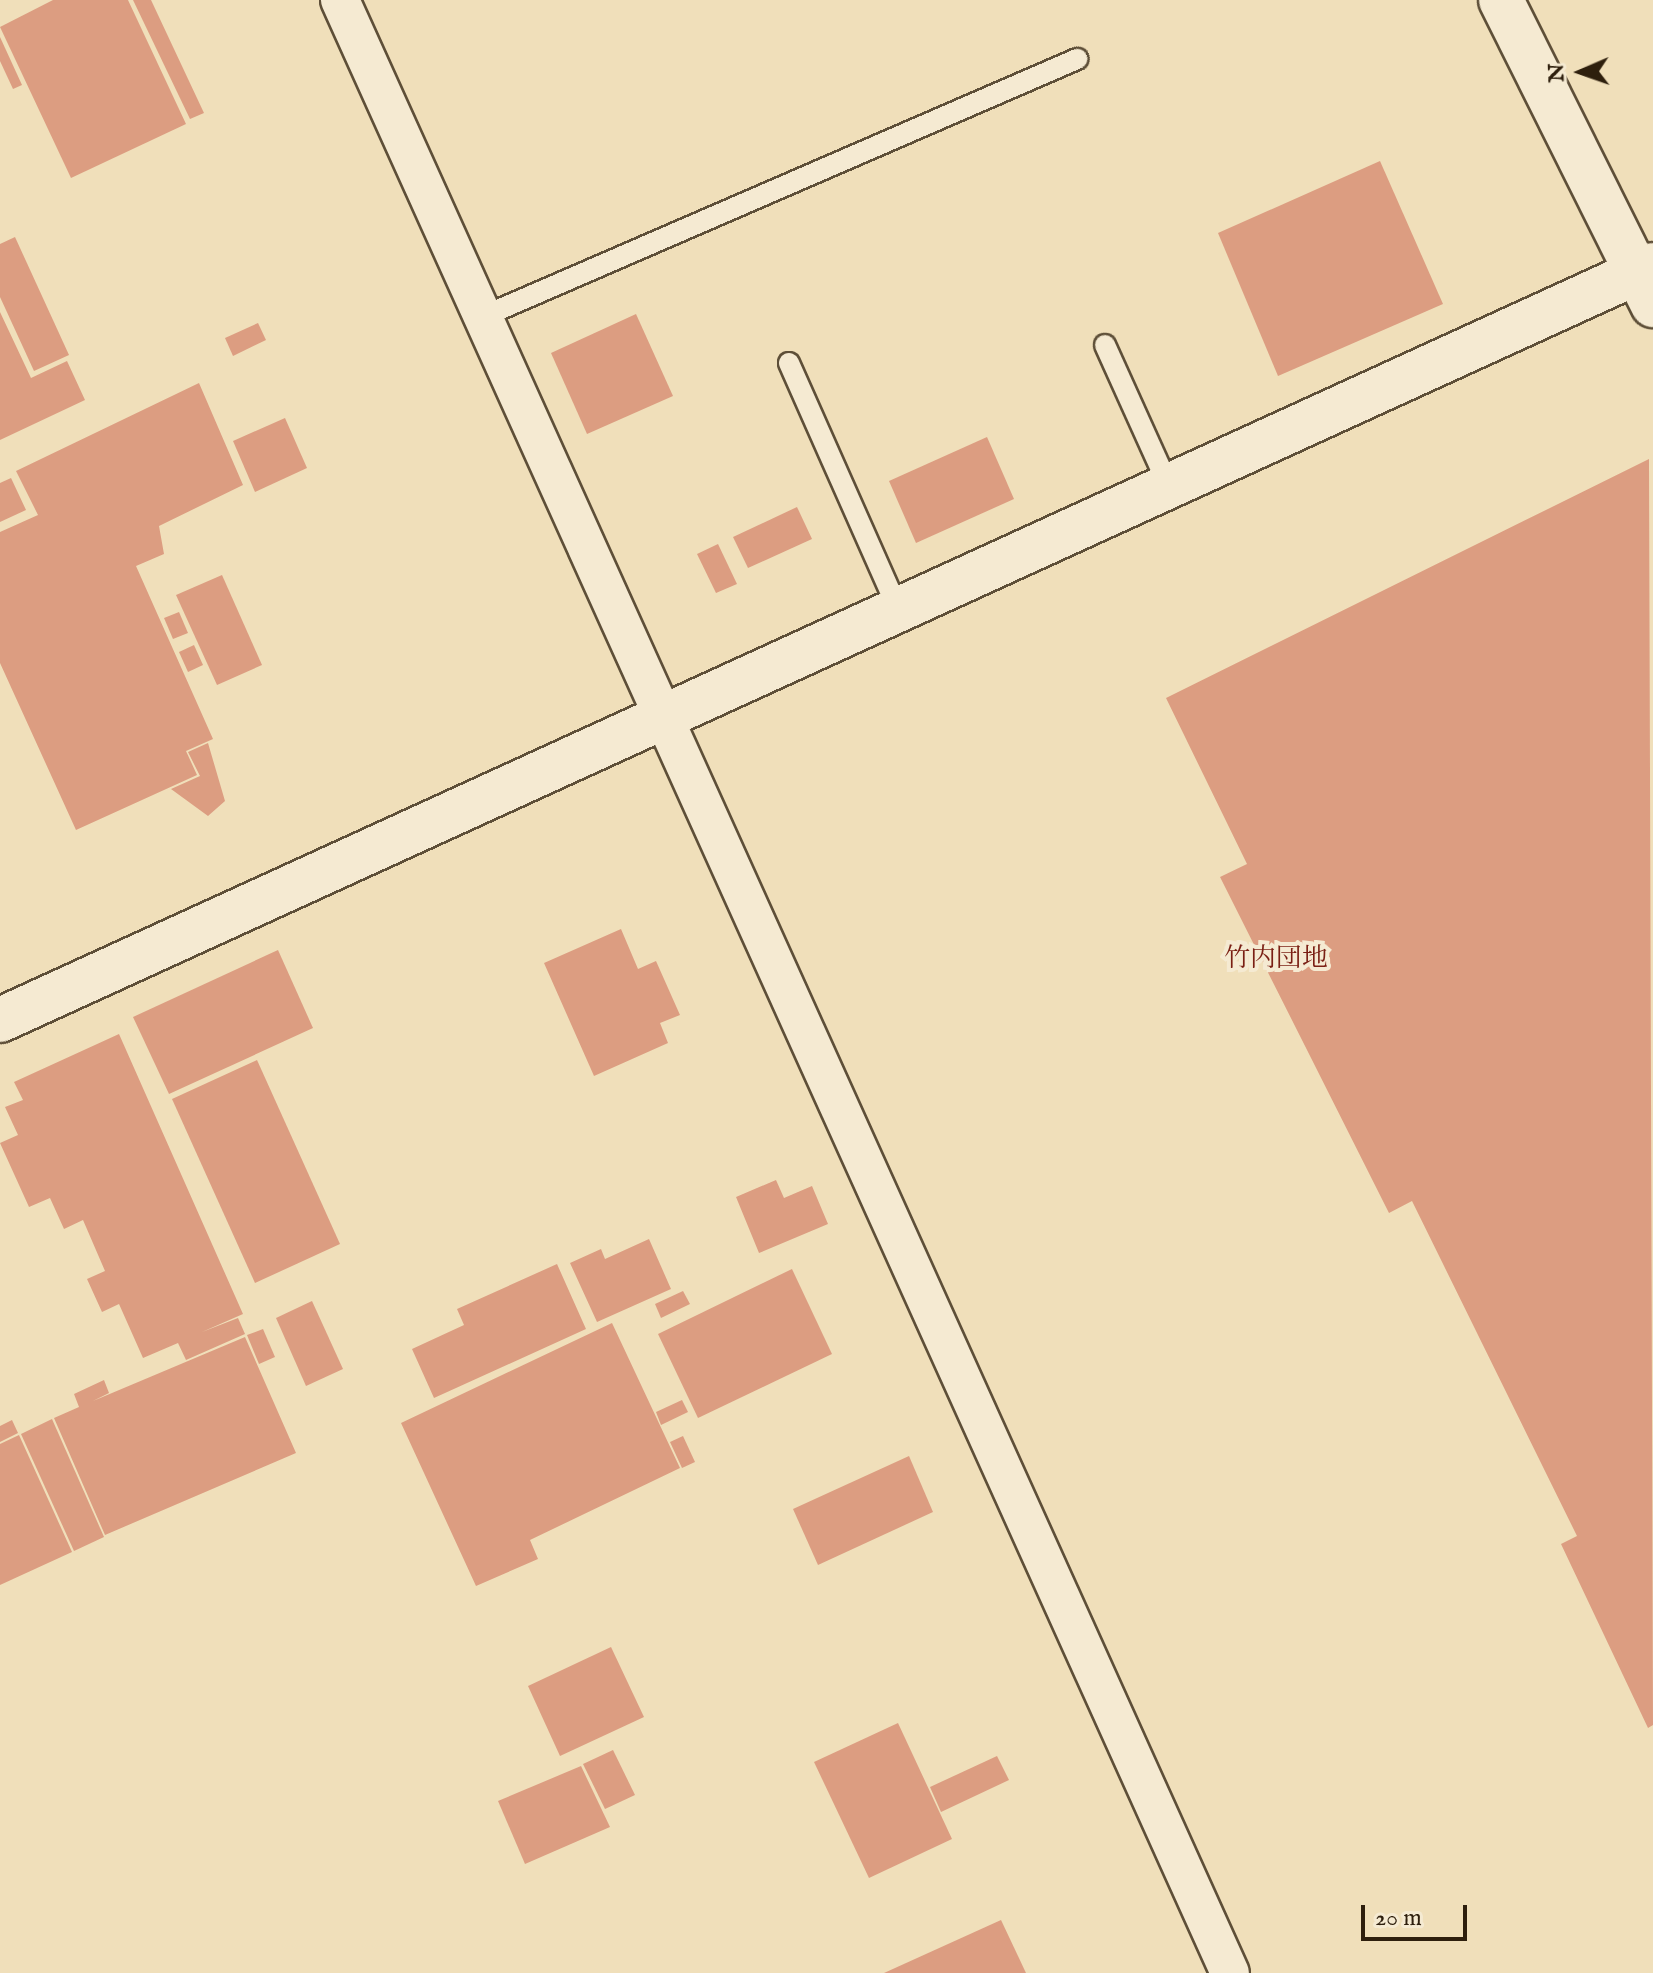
<!DOCTYPE html>
<html>
<head>
<meta charset="utf-8">
<style>
  body { margin:0 }
  #map { position:relative; width:1653px; height:1973px; overflow:hidden; background:#f0dfba; font-family:"IM FELL English","Noto Serif JP",serif }
  div>[style] { position:absolute }
  [style*='--x'] { left:calc(var(--x)*1px); top:calc(var(--y)*1px); width:calc(var(--w)*1px); rotate:calc(var(--a)*1deg) }
  .building>* { inset:0; background:#dc9d81 }
  .roads { filter:drop-shadow(2px 0 #5e4f38) drop-shadow(-2px 0 #5e4f38) drop-shadow(0 2px #5e4f38) drop-shadow(0 -2px #5e4f38) }
  .service>* { height:20px; margin:-10px; padding:0 10px; transform-origin:10px; border-radius:10px; background:#f5ead2 }
  .minor>* { height:38px; margin:-19px; padding:0 19px; transform-origin:19px; border-radius:19px; background:#f5ead2 }
  .tertiary>* { height:44px; margin:-22px; padding:0 22px; transform-origin:22px; border-radius:22px; background:#f5ead2 }
  span { translate:-50% -50%; white-space:nowrap; text-align:center; line-height:1.15; -webkit-text-stroke:8px #f5ead2; paint-order:stroke }
  .quarter-label { font-size:26px; color:#7a1f14 }
  .north { position:absolute; left:1541px; top:32px; width:80px; height:80px; -webkit-text-stroke:6px #f5ead2; paint-order:stroke; rotate:268deg; font-size:22px; font-weight:700; line-height:32px; text-align:center; color:#2e1f0d }
  .north::after { content:''; display:block; margin:auto; width:28px; height:36px; background:#2e1f0d; clip-path:polygon(50% 0,100% 100%,50% 72%,0 100%) }
  .scale { position:absolute; left:1361px; top:1905px; width:106px; height:36px; box-sizing:border-box; border:4px solid #2e1f0d; border-top:0; padding-left:10px; font-size:24px; line-height:28px; white-space:nowrap; color:#2e1f0d; -webkit-text-stroke:6px #f5ead2; paint-order:stroke }
</style>
</head>
<body>
<div id="map">
  <div class="building">
    <i style="clip-path:polygon(53px 0,128px 0,186px 124px,71px 178px,0 27px)"></i>
    <i style="clip-path:polygon(133px 0,151px 0,204px 113px,190px 119px)"></i>
    <i style="clip-path:polygon(0 37px,22px 85px,13px 89px,0 61px)"></i>
    <i style="clip-path:polygon(1380px 161px,1443px 304px,1278px 376px,1218px 233px)"></i>
    <i style="clip-path:polygon(15px 237px,69px 355px,34px 371px,0 297px,0 244px)"></i>
    <i style="clip-path:polygon(0 312px,31px 378px,67px 361px,85px 400px,0 440px)"></i>
    <i style="clip-path:polygon(636px 314px,673px 396px,587px 434px,551px 353px)"></i>
    <i style="clip-path:polygon(258px 323px,266px 340px,233px 356px,225px 338px)"></i>
    <i style="clip-path:polygon(199px 383px,243px 485px,159px 526px,164px 554px,136px 566px,213px 739px,186px 751px,197px 775px,76px 830px,0 663px,0 532px,38px 515px,16px 471px)"></i>
    <i style="clip-path:polygon(285px 418px,307px 468px,255px 492px,233px 441px)"></i>
    <i style="clip-path:polygon(987px 437px,1014px 499px,916px 543px,889px 481px)"></i>
    <i style="clip-path:polygon(1649px 459px,1653px 1725px,1648px 1728px,1561px 1544px,1577px 1536px,1412px 1201px,1389px 1213px,1220px 877px,1247px 864px,1166px 698px)"></i>
    <i style="clip-path:polygon(11px 478px,26px 510px,0 522px,0 483px)"></i>
    <i style="clip-path:polygon(797px 507px,812px 539px,748px 568px,733px 537px)"></i>
    <i style="clip-path:polygon(718px 544px,737px 584px,716px 593px,697px 554px)"></i>
    <i style="clip-path:polygon(222px 575px,262px 665px,217px 685px,176px 595px)"></i>
    <i style="clip-path:polygon(179px 612px,188px 633px,173px 639px,164px 618px)"></i>
    <i style="clip-path:polygon(194px 645px,203px 665px,188px 672px,179px 652px)"></i>
    <i style="clip-path:polygon(208px 743px,225px 801px,208px 816px,171px 789px,200px 776px,188px 752px)"></i>
    <i style="clip-path:polygon(621px 929px,638px 969px,656px 961px,680px 1015px,660px 1023px,668px 1043px,594px 1076px,544px 963px)"></i>
    <i style="clip-path:polygon(278px 950px,313px 1028px,169px 1094px,133px 1017px)"></i>
    <i style="clip-path:polygon(119px 1034px,243px 1314px,202px 1332px,238px 1318px,245px 1334px,186px 1360px,178px 1343px,143px 1358px,119px 1304px,102px 1312px,87px 1279px,105px 1271px,83px 1220px,64px 1229px,50px 1198px,29px 1207px,0 1143px,18px 1135px,5px 1107px,23px 1100px,14px 1082px)"></i>
    <i style="clip-path:polygon(257px 1060px,340px 1244px,255px 1283px,172px 1099px)"></i>
    <i style="clip-path:polygon(776px 1180px,784px 1198px,812px 1186px,828px 1224px,759px 1253px,736px 1197px)"></i>
    <i style="clip-path:polygon(649px 1239px,671px 1289px,597px 1322px,570px 1263px,601px 1249px,605px 1259px)"></i>
    <i style="clip-path:polygon(557px 1264px,586px 1329px,434px 1398px,412px 1349px,464px 1325px,457px 1309px)"></i>
    <i style="clip-path:polygon(792px 1269px,832px 1354px,698px 1418px,658px 1334px)"></i>
    <i style="clip-path:polygon(683px 1291px,690px 1304px,661px 1318px,655px 1304px)"></i>
    <i style="clip-path:polygon(312px 1301px,343px 1369px,306px 1386px,276px 1318px)"></i>
    <i style="clip-path:polygon(612px 1323px,680px 1468px,530px 1540px,538px 1559px,476px 1586px,401px 1423px)"></i>
    <i style="clip-path:polygon(263px 1329px,275px 1357px,259px 1364px,247px 1335px)"></i>
    <i style="clip-path:polygon(245px 1337px,296px 1453px,105px 1535px,54px 1418px,79px 1407px,74px 1394px,104px 1380px,109px 1393px,93px 1401px)"></i>
    <i style="clip-path:polygon(682px 1400px,688px 1412px,661px 1425px,656px 1412px)"></i>
    <i style="clip-path:polygon(52px 1419px,104px 1537px,74px 1551px,21px 1434px)"></i>
    <i style="clip-path:polygon(12px 1420px,18px 1433px,0 1442px,0 1426px)"></i>
    <i style="clip-path:polygon(19px 1435px,72px 1552px,0 1585px,0 1444px)"></i>
    <i style="clip-path:polygon(683px 1436px,695px 1462px,682px 1468px,670px 1442px)"></i>
    <i style="clip-path:polygon(909px 1456px,933px 1512px,818px 1565px,793px 1509px)"></i>
    <i style="clip-path:polygon(611px 1647px,644px 1717px,560px 1756px,528px 1686px)"></i>
    <i style="clip-path:polygon(898px 1723px,952px 1839px,869px 1878px,814px 1762px)"></i>
    <i style="clip-path:polygon(613px 1750px,635px 1795px,605px 1809px,583px 1764px)"></i>
    <i style="clip-path:polygon(997px 1756px,1009px 1780px,941px 1812px,930px 1787px)"></i>
    <i style="clip-path:polygon(581px 1766px,610px 1827px,525px 1864px,498px 1801px)"></i>
    <i style="clip-path:polygon(1001px 1920px,1026px 1973px,884px 1973px)"></i>
  </div>
  <div class="roads">
    <div class="service">
      <i style="--x:482;--y:317;--w:649;--a:-23.44"></i>
      <i style="--x:1105;--y:345;--w:156;--a:65.7"></i>
      <i style="--x:789;--y:363;--w:271;--a:66.1"></i>
    </div>
    <div class="minor">
      <i style="--x:340;--y:0;--w:2164;--a:65.72"></i>
    </div>
    <div class="tertiary">
      <i style="--x:1501;--y:0;--w:341;--a:63.5"></i>
      <i style="--x:0;--y:1020;--w:1817;--a:-24.55"></i>
    </div>
  </div>
  <div class="quarter-label">
    <span style="left:1276px;top:959px">竹内団地</span>
  </div>
  <div class="north">N</div>
  <div class="scale">20 m</div>
</div>
</body>
</html>
